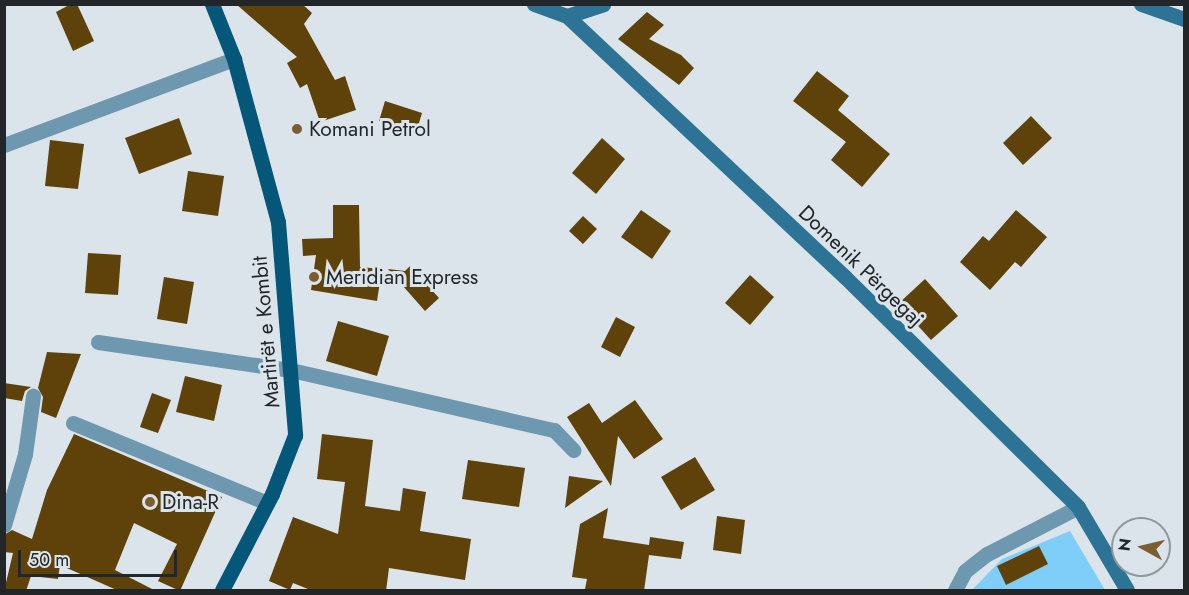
<!DOCTYPE html>
<html>
<head>
<meta charset="utf-8">
<style>
  body { margin:0 }
  #map { position:relative; width:1189px; height:595px; overflow:hidden; background:#dbe4ea; font-family:Jost,sans-serif }
  div>[style] { position:absolute }
  [style*='--x'] { left:calc(var(--x)*1px); top:calc(var(--y)*1px); width:calc(var(--w)*1px); rotate:calc(var(--a)*1deg) }
  .green>* { inset:0; background:#7fcef9 }
  .building>* { inset:0; background:#5e420a }
  .street>* { height:15px; margin:-7.5px; padding:0 7.5px; transform-origin:7.5px; border-radius:7.5px; background:#6e98b0 }
  .secondary>* { height:15px; margin:-7.5px; padding:0 7.5px; transform-origin:7.5px; border-radius:7.5px; background:#2d7396 }
  .primary>* { height:15px; margin:-7.5px; padding:0 7.5px; transform-origin:7.5px; border-radius:7.5px; background:#045779 }
  .dots>* { width:16px; height:16px; translate:-50% -50%; box-sizing:border-box; border:3px solid #dbe4ea; border-radius:50% }
  span { translate:-50% -50%; white-space:nowrap; text-align:center; line-height:1.15; -webkit-text-stroke:6px #dbe4ea; paint-order:stroke }
  .poi-label { font-size:21px; color:#232628 }
  .left { translate:0 -50%; text-align:left }
  .street-label { font-size:21px; color:#232628 }
  .frame { position:absolute; inset:0; border:6px solid #232628; pointer-events:none }
  .north { position:absolute; left:1111px; top:517px; width:60px; height:60px; box-sizing:border-box; background:#dbe4ea; border:2px solid #91989c; border-radius:50%; rotate:278deg; font-size:16px; font-weight:700; line-height:24px; text-align:center; color:#232628 }
  .north::after { content:''; display:block; margin:auto; width:21px; height:27px; background:#7a5e31; clip-path:polygon(50% 0,100% 100%,50% 72%,0 100%) }
  .scale { position:absolute; left:18px; top:550px; width:159px; height:27px; box-sizing:border-box; border:3px solid #232628; border-top:0; padding-left:8px; font-size:18px; line-height:21px; white-space:nowrap; color:#232628; -webkit-text-stroke:4px #dbe4ea; paint-order:stroke }
</style>
</head>
<body>
<div id="map">
  <div class="green">
    <i style="clip-path:polygon(1070px 531px,1105px 590px,972px 590px,1002px 559px)"></i>
  </div>
  <div class="building">
    <i style="clip-path:polygon(71px 4px,77px 4px,94px 41px,73px 51px,56px 12px)"></i>
    <i style="clip-path:polygon(236px 4px,302px 4px,312px 13px,304px 24px,335px 80px,345px 76px,356px 110px,320px 122px,307px 84px,300px 88px,287px 63px,297px 57px)"></i>
    <i style="clip-path:polygon(647px 12px,664px 25px,649px 39px,681px 55px,694px 68px,679px 85px,618px 39px)"></i>
    <i style="clip-path:polygon(817px 71px,849px 96px,838px 110px,890px 154px,862px 187px,831px 160px,846px 142px,793px 101px)"></i>
    <i style="clip-path:polygon(385px 101px,422px 113px,416px 133px,379px 121px)"></i>
    <i style="clip-path:polygon(1031px 116px,1052px 138px,1023px 165px,1003px 143px)"></i>
    <i style="clip-path:polygon(179px 118px,192px 154px,139px 174px,125px 138px)"></i>
    <i style="clip-path:polygon(602px 138px,625px 159px,596px 194px,572px 173px)"></i>
    <i style="clip-path:polygon(50px 140px,84px 144px,78px 189px,45px 186px)"></i>
    <i style="clip-path:polygon(188px 171px,224px 176px,218px 216px,182px 211px)"></i>
    <i style="clip-path:polygon(333px 205px,359px 205px,360px 267px,382px 269px,377px 301px,311px 290px,316px 255px,303px 256px,302px 239px,333px 238px)"></i>
    <i style="clip-path:polygon(641px 210px,671px 231px,652px 259px,621px 237px)"></i>
    <i style="clip-path:polygon(1016px 210px,1047px 237px,1021px 267px,1015px 262px,990px 290px,960px 262px,983px 236px,989px 241px)"></i>
    <i style="clip-path:polygon(583px 216px,597px 229px,583px 244px,569px 231px)"></i>
    <i style="clip-path:polygon(88px 253px,121px 255px,118px 295px,85px 293px)"></i>
    <i style="clip-path:polygon(410px 266px,439px 298px,425px 311px,388px 269px,405px 271px)"></i>
    <i style="clip-path:polygon(750px 275px,774px 297px,750px 325px,725px 303px)"></i>
    <i style="clip-path:polygon(164px 277px,194px 282px,187px 324px,157px 319px)"></i>
    <i style="clip-path:polygon(925px 279px,958px 316px,931px 340px,898px 304px)"></i>
    <i style="clip-path:polygon(616px 317px,635px 327px,620px 357px,601px 347px)"></i>
    <i style="clip-path:polygon(338px 321px,389px 336px,377px 376px,326px 361px)"></i>
    <i style="clip-path:polygon(47px 352px,81px 354px,56px 418px,41px 412px,43px 397px,38px 388px)"></i>
    <i style="clip-path:polygon(185px 376px,222px 385px,214px 421px,176px 412px)"></i>
    <i style="clip-path:polygon(4px 383px,31px 387px,25px 391px,22px 401px,4px 398px)"></i>
    <i style="clip-path:polygon(152px 393px,171px 400px,158px 433px,140px 427px)"></i>
    <i style="clip-path:polygon(635px 400px,663px 439px,634px 459px,618px 436px,611px 486px,567px 417px,589px 403px,602px 423px)"></i>
    <i style="clip-path:polygon(74px 434px,222px 497px,180px 591px,158px 581px,177px 544px,134px 523px,115px 570px,156px 591px,119px 591px,60px 565px,58px 579px,31px 576px,26px 591px,4px 591px,13px 553px,4px 552px,4px 535px,12px 530px,32px 539px,47px 490px)"></i>
    <i style="clip-path:polygon(322px 434px,373px 440px,365px 506px,400px 511px,403px 488px,426px 492px,420px 531px,471px 539px,465px 580px,389px 568px,386px 591px,313px 591px,293px 583px,290px 590px,269px 581px,293px 517px,338px 534px,345px 482px,317px 479px)"></i>
    <i style="clip-path:polygon(695px 457px,715px 490px,681px 510px,661px 477px)"></i>
    <i style="clip-path:polygon(468px 460px,525px 468px,519px 507px,462px 499px)"></i>
    <i style="clip-path:polygon(569px 476px,603px 481px,565px 508px)"></i>
    <i style="clip-path:polygon(608px 508px,603px 538px,649px 545px,650px 537px,684px 542px,681px 559px,649px 555px,644px 591px,585px 589px,587px 579px,572px 577px,580px 524px)"></i>
    <i style="clip-path:polygon(717px 516px,745px 520px,741px 554px,713px 550px)"></i>
    <i style="clip-path:polygon(1039px 546px,1048px 564px,1006px 585px,997px 566px)"></i>
  </div>
  <div class="street">
    <i style="--x:4;--y:145;--w:246;--a:-20.5"></i>
    <i style="--x:98;--y:342;--w:195;--a:8.3"></i>
    <i style="--x:291;--y:370;--w:270;--a:12.9"></i>
    <i style="--x:554;--y:430;--w:28;--a:46"></i>
    <i style="--x:73;--y:423;--w:210;--a:22.4"></i>
    <i style="--x:4;--y:525;--w:74;--a:-73.5"></i>
    <i style="--x:25;--y:454;--w:59;--a:-82.1"></i>
    <i style="--x:955;--y:590;--w:21;--a:-62"></i>
    <i style="--x:965;--y:571;--w:28;--a:-38"></i>
    <i style="--x:987;--y:554;--w:102;--a:-27.3"></i>
  </div>
  <div class="secondary">
    <i style="--x:534;--y:4;--w:35;--a:20"></i>
    <i style="--x:567;--y:16;--w:381;--a:43.2"></i>
    <i style="--x:845;--y:277;--w:327;--a:44.6"></i>
    <i style="--x:1078;--y:507;--w:96;--a:59.4"></i>
    <i style="--x:1141;--y:4;--w:46;--a:19.2"></i>
    <i style="--x:567;--y:16;--w:38;--a:-18"></i>
  </div>
  <div class="primary">
    <i style="--x:212;--y:4;--w:59;--a:68.2"></i>
    <i style="--x:234;--y:59;--w:169;--a:74.9"></i>
    <i style="--x:278;--y:222;--w:214;--a:85.4"></i>
    <i style="--x:295;--y:435;--w:63;--a:111.3"></i>
    <i style="--x:272;--y:494;--w:108;--a:117.5"></i>
  </div>
  <div class="dots">
    <i style="left:297px;top:129px;background:#7a5e31"></i>
    <i style="left:314px;top:277px;background:#7a5e31"></i>
    <i style="left:150px;top:502px;background:#7a5e31"></i>
  </div>
  <div class="poi-label">
    <span class="left" style="left:309px;top:129px">Komani Petrol</span>
    <span class="left" style="left:326px;top:277px">Meridian Express</span>
    <span class="left" style="left:162px;top:502px">Dina-R</span>
  </div>
  <div class="street-label">
    <span style="left:861px;top:266px;rotate:44deg">Domenik Përgegaj</span>
    <span style="left:266px;top:332px;rotate:-95deg">Martirët e Kombit</span>
  </div>
  <div class="frame"></div>
  <div class="north">N</div>
  <div class="scale">50 m</div>
</div>
</body>
</html>
